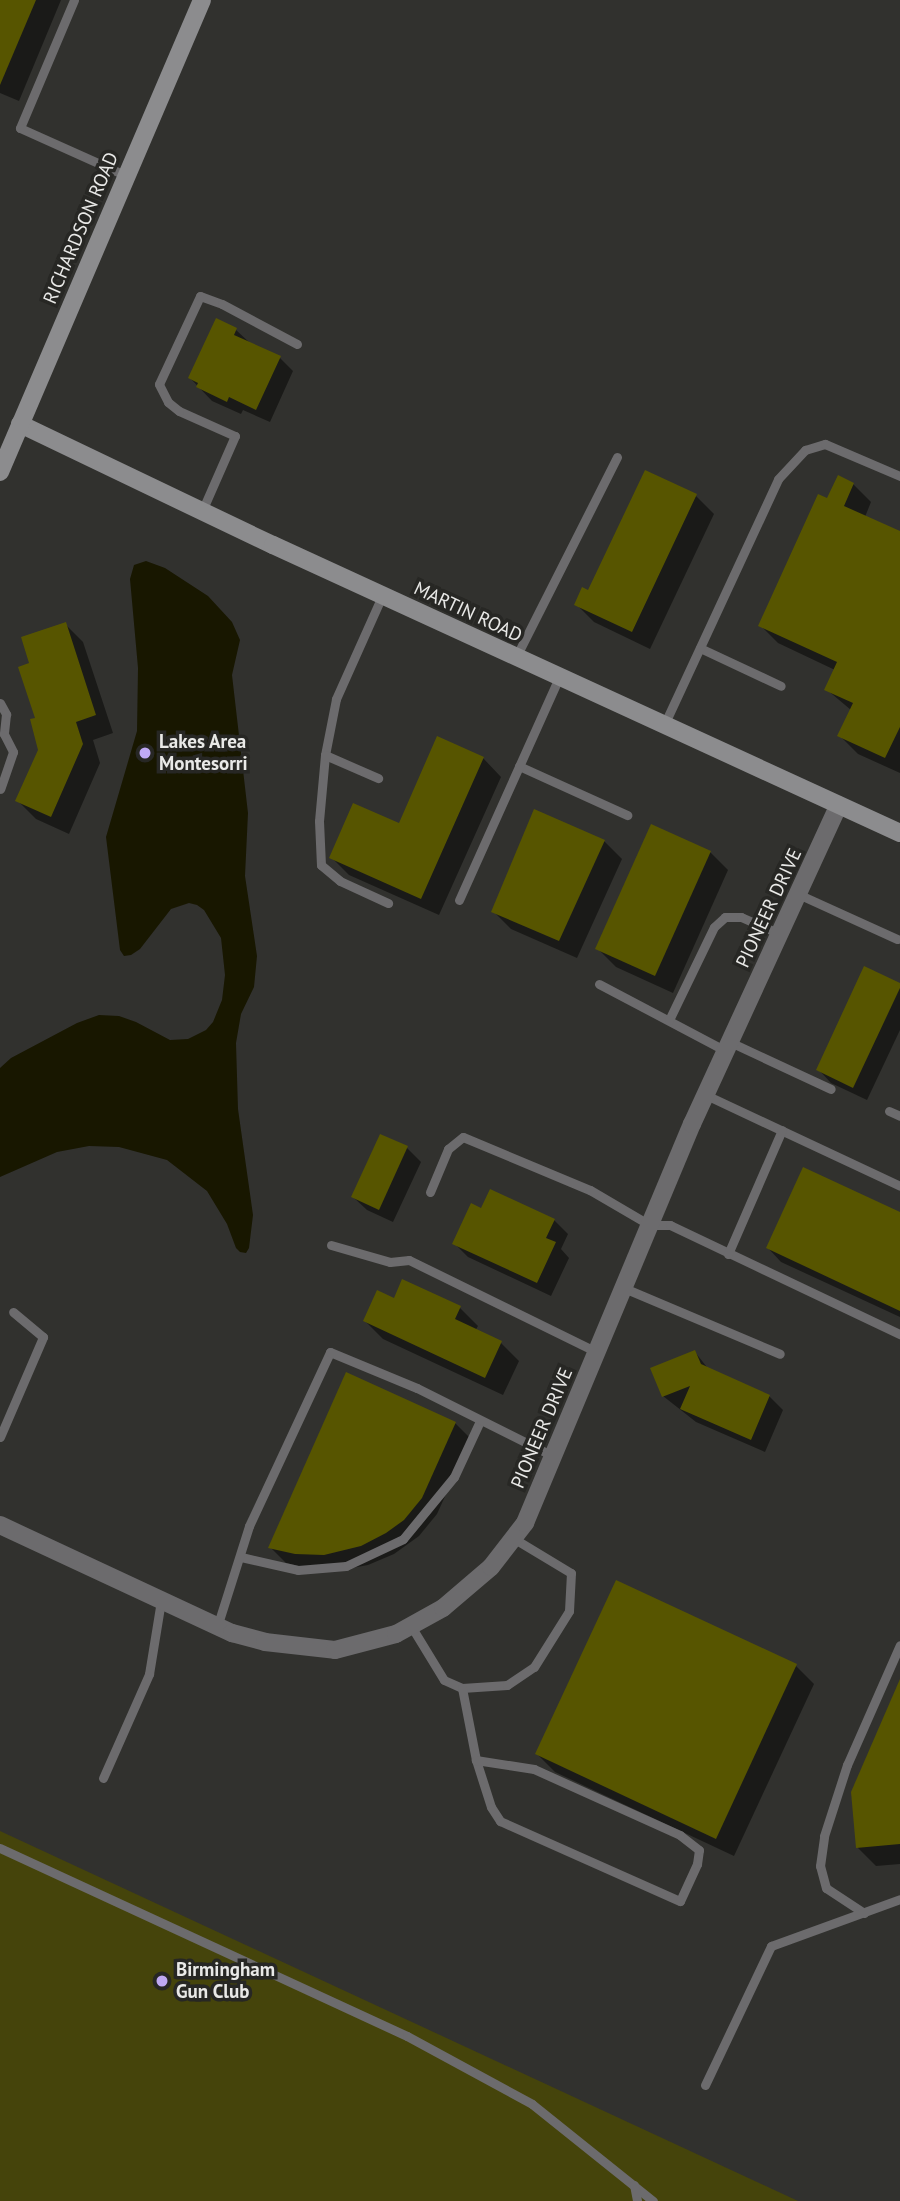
<!DOCTYPE html>
<html>
<head>
<meta charset="utf-8">
<style>
  body { margin:0 }
  #map { position:relative; width:900px; height:2201px; overflow:hidden; background:#31312e; font-family:"PT Sans",sans-serif }
  div>[style] { position:absolute }
  [style*='--x'] { left:calc(var(--x)*1px); top:calc(var(--y)*1px); width:calc(var(--w)*1px); rotate:calc(var(--a)*1deg) }
  .green>* { inset:0; background:#45440b }
  .water>* { inset:0; background:#181700 }
  .shadow>* { inset:0; background:#0007 }
  .building>* { inset:0; background:#575500 }
  .lane>* { height:9px; margin:-4.5px; padding:0 4.5px; transform-origin:4.5px; border-radius:4.5px; background:#6c6b6d }
  .street>* { height:18px; margin:-9px; padding:0 9px; transform-origin:9px; border-radius:9px; background:#6c6b6d }
  .secondary>* { height:18px; margin:-9px; padding:0 9px; transform-origin:9px; border-radius:9px; background:#8c8c8e }
  .dots>* { width:19px; height:19px; translate:-50% -50%; box-sizing:border-box; border:4px solid #272724; border-radius:50% }
  span { translate:-50% -50%; white-space:nowrap; text-align:center; line-height:1.15; -webkit-text-stroke:7px #272724; paint-order:stroke }
  .street-label { font-size:19px; color:#e9e9e7 }
  .poi-label { font-size:19px; color:#e9e9e7; font-weight:700 }
  .left { translate:0 -50%; text-align:left }
</style>
</head>
<body>
<div id="map">
  <div class="green">
    <i style="clip-path:polygon(0 1831px,798px 2201px,0 2201px)"></i>
  </div>
  <div class="water">
    <i style="clip-path:polygon(146px 561px,165px 568px,208px 596px,232px 622px,240px 640px,232px 675px,248px 813px,245px 876px,257px 956px,254px 987px,241px 1014px,236px 1043px,238px 1109px,253px 1215px,249px 1248px,246px 1253px,240px 1252px,236px 1248px,227px 1224px,207px 1191px,167px 1160px,119px 1147px,89px 1146px,57px 1152px,0 1177px,0 1068px,11px 1058px,77px 1023px,99px 1015px,119px 1016px,136px 1022px,170px 1040px,188px 1039px,206px 1030px,213px 1022px,222px 1000px,225px 975px,221px 938px,204px 910px,197px 905px,189px 903px,171px 909px,140px 949px,131px 955px,124px 956px,120px 950px,106px 837px,137px 731px,138px 668px,130px 579px,134px 565px)"></i>
  </div>
  <div class="shadow">
    <i style="clip-path:polygon(0 0,61px 0,19px 101px,0 93px)"></i>
    <i style="clip-path:polygon(236px 330px,250px 343px,280px 358px,293px 371px,270px 422px,243px 410px,241px 414px,212px 401px,190px 378px)"></i>
    <i style="clip-path:polygon(853px 484px,871px 502px,865px 517px,900px 533px,900px 773px,858px 754px,840px 736px,851px 710px,826px 689px,835px 670px,778px 643px,760px 625px,828px 500px)"></i>
    <i style="clip-path:polygon(696px 496px,714px 514px,650px 649px,594px 622px,576px 604px)"></i>
    <i style="clip-path:polygon(65px 624px,83px 642px,113px 733px,93px 740px,100px 763px,69px 834px,36px 819px,18px 801px,39px 750px,31px 664px)"></i>
    <i style="clip-path:polygon(483px 758px,501px 777px,439px 915px,349px 875px,331px 857px,400px 825px)"></i>
    <i style="clip-path:polygon(604px 841px,622px 859px,577px 958px,511px 929px,493px 911px)"></i>
    <i style="clip-path:polygon(710px 852px,728px 870px,673px 993px,616px 967px,598px 949px)"></i>
    <i style="clip-path:polygon(900px 985px,900px 1030px,867px 1100px,831px 1083px,818px 1069px)"></i>
    <i style="clip-path:polygon(381px 1136px,407px 1148px,421px 1162px,393px 1222px,367px 1210px,353px 1197px)"></i>
    <i style="clip-path:polygon(482px 1210px,554px 1220px,568px 1234px,561px 1249px,569px 1258px,551px 1296px,468px 1257px,454px 1243px)"></i>
    <i style="clip-path:polygon(900px 1214px,900px 1317px,781px 1262px,768px 1248px)"></i>
    <i style="clip-path:polygon(394px 1300px,460px 1308px,478px 1326px,475px 1331px,501px 1343px,519px 1361px,503px 1395px,383px 1339px,365px 1321px)"></i>
    <i style="clip-path:polygon(695px 1352px,710px 1371px,769px 1396px,783px 1410px,765px 1452px,696px 1422px,663px 1396px,652px 1369px)"></i>
    <i style="clip-path:polygon(455px 1423px,471px 1439px,437px 1514px,419px 1536px,394px 1554px,368px 1565px,341px 1570px,312px 1569px,286px 1563px,270px 1547px)"></i>
    <i style="clip-path:polygon(796px 1666px,814px 1684px,734px 1856px,555px 1772px,537px 1754px)"></i>
    <i style="clip-path:polygon(900px 1684px,900px 1864px,876px 1866px,858px 1848px)"></i>
  </div>
  <div class="building">
    <i style="clip-path:polygon(0 0,36px 0,0 85px)"></i>
    <i style="clip-path:polygon(216px 318px,237px 328px,234px 335px,281px 356px,256px 410px,229px 397px,227px 402px,196px 387px,198px 383px,188px 378px)"></i>
    <i style="clip-path:polygon(645px 470px,697px 494px,632px 632px,574px 605px,582px 587px,588px 590px)"></i>
    <i style="clip-path:polygon(838px 475px,854px 483px,844px 506px,900px 531px,900px 727px,885px 758px,837px 736px,853px 703px,824px 690px,837px 662px,758px 626px,818px 494px,827px 498px)"></i>
    <i style="clip-path:polygon(66px 622px,96px 715px,76px 722px,83px 744px,51px 817px,15px 801px,38px 750px,30px 719px,35px 718px,18px 667px,29px 663px,21px 637px)"></i>
    <i style="clip-path:polygon(437px 736px,484px 757px,421px 899px,329px 858px,353px 803px,399px 823px)"></i>
    <i style="clip-path:polygon(534px 809px,605px 840px,559px 941px,491px 912px)"></i>
    <i style="clip-path:polygon(651px 824px,711px 851px,655px 976px,595px 949px)"></i>
    <i style="clip-path:polygon(864px 966px,900px 983px,900px 988px,853px 1088px,816px 1070px)"></i>
    <i style="clip-path:polygon(380px 1134px,408px 1146px,379px 1210px,351px 1197px)"></i>
    <i style="clip-path:polygon(803px 1167px,900px 1212px,900px 1311px,766px 1248px)"></i>
    <i style="clip-path:polygon(490px 1189px,555px 1219px,546px 1238px,556px 1242px,537px 1283px,452px 1244px,471px 1203px,481px 1208px)"></i>
    <i style="clip-path:polygon(402px 1279px,461px 1306px,455px 1319px,502px 1341px,485px 1378px,363px 1321px,377px 1290px,394px 1298px)"></i>
    <i style="clip-path:polygon(695px 1350px,701px 1364px,770px 1395px,751px 1440px,680px 1409px,690px 1386px,662px 1397px,650px 1368px)"></i>
    <i style="clip-path:polygon(346px 1372px,456px 1422px,422px 1498px,404px 1520px,386px 1533px,361px 1546px,324px 1555px,295px 1554px,268px 1548px)"></i>
    <i style="clip-path:polygon(616px 1580px,797px 1664px,716px 1839px,535px 1754px)"></i>
    <i style="clip-path:polygon(900px 1679px,900px 1844px,856px 1848px,851px 1792px)"></i>
  </div>
  <div class="lane">
    <i style="--x:74;--y:0;--w:139;--a:112.9"></i>
    <i style="--x:20;--y:128;--w:117;--a:24.2"></i>
    <i style="--x:202;--y:511;--w:82;--a:-66.3"></i>
    <i style="--x:235;--y:436;--w:61;--a:-155.9"></i>
    <i style="--x:179;--y:411;--w:14;--a:-141"></i>
    <i style="--x:168;--y:402;--w:20;--a:-117"></i>
    <i style="--x:159;--y:384;--w:97;--a:-65"></i>
    <i style="--x:200;--y:296;--w:23;--a:20"></i>
    <i style="--x:222;--y:304;--w:85;--a:28.1"></i>
    <i style="--x:382;--y:596;--w:113;--a:114.1"></i>
    <i style="--x:336;--y:699;--w:57;--a:101.1"></i>
    <i style="--x:325;--y:755;--w:66;--a:95.2"></i>
    <i style="--x:319;--y:821;--w:44;--a:87.4"></i>
    <i style="--x:321;--y:865;--w:25;--a:40"></i>
    <i style="--x:340;--y:881;--w:53;--a:24.6"></i>
    <i style="--x:700;--y:648;--w:89;--a:25.1"></i>
    <i style="--x:516;--y:657;--w:224;--a:-63.2"></i>
    <i style="--x:0;--y:703;--w:13;--a:61"></i>
    <i style="--x:6;--y:714;--w:20;--a:96"></i>
    <i style="--x:4;--y:734;--w:20;--a:63"></i>
    <i style="--x:13;--y:752;--w:39;--a:109"></i>
    <i style="--x:664;--y:725;--w:271;--a:-65.1"></i>
    <i style="--x:778;--y:479;--w:40;--a:-47"></i>
    <i style="--x:805;--y:450;--w:21;--a:-17"></i>
    <i style="--x:825;--y:444;--w:82;--a:23.1"></i>
    <i style="--x:325;--y:755;--w:58;--a:23.5"></i>
    <i style="--x:519;--y:766;--w:119;--a:24.4"></i>
    <i style="--x:798;--y:894;--w:109;--a:24.4"></i>
    <i style="--x:459;--y:900;--w:244;--a:-65.8"></i>
    <i style="--x:599;--y:984;--w:144;--a:27.8"></i>
    <i style="--x:669;--y:1020;--w:103;--a:-64.2"></i>
    <i style="--x:714;--y:927;--w:15;--a:-42"></i>
    <i style="--x:725;--y:917;--w:16;--a:0"></i>
    <i style="--x:741;--y:917;--w:43;--a:23.6"></i>
    <i style="--x:730;--y:1042;--w:111;--a:25"></i>
    <i style="--x:706;--y:1095;--w:214;--a:25.1"></i>
    <i style="--x:889;--y:1111;--w:12;--a:24"></i>
    <i style="--x:430;--y:1192;--w:47;--a:-67.3"></i>
    <i style="--x:448;--y:1149;--w:19;--a:-39"></i>
    <i style="--x:463;--y:1137;--w:138;--a:22.7"></i>
    <i style="--x:590;--y:1190;--w:69;--a:30.3"></i>
    <i style="--x:650;--y:1225;--w:20;--a:0"></i>
    <i style="--x:670;--y:1225;--w:255;--a:25.4"></i>
    <i style="--x:331;--y:1245;--w:61;--a:16.1"></i>
    <i style="--x:390;--y:1262;--w:19;--a:-6"></i>
    <i style="--x:409;--y:1260;--w:209;--a:26.1"></i>
    <i style="--x:728;--y:1254;--w:135;--a:-66.5"></i>
    <i style="--x:624;--y:1288;--w:169;--a:22.9"></i>
    <i style="--x:0;--y:1437;--w:109;--a:-66.7"></i>
    <i style="--x:43;--y:1337;--w:39;--a:-140"></i>
    <i style="--x:241;--y:1557;--w:58;--a:12.8"></i>
    <i style="--x:298;--y:1570;--w:48;--a:-4.8"></i>
    <i style="--x:346;--y:1566;--w:63;--a:-25.3"></i>
    <i style="--x:403;--y:1539;--w:80;--a:-50.6"></i>
    <i style="--x:454;--y:1477;--w:62;--a:-65.1"></i>
    <i style="--x:411;--y:1626;--w:63;--a:58.6"></i>
    <i style="--x:444;--y:1680;--w:20;--a:24"></i>
    <i style="--x:462;--y:1688;--w:45;--a:-3.8"></i>
    <i style="--x:507;--y:1685;--w:32;--a:-34"></i>
    <i style="--x:534;--y:1667;--w:66;--a:-58"></i>
    <i style="--x:569;--y:1611;--w:38;--a:-87"></i>
    <i style="--x:571;--y:1573;--w:68;--a:-148.9"></i>
    <i style="--x:217;--y:1627;--w:106;--a:-72.4"></i>
    <i style="--x:249;--y:1526;--w:192;--a:-65"></i>
    <i style="--x:330;--y:1352;--w:94;--a:22.5"></i>
    <i style="--x:417;--y:1388;--w:152;--a:26.6"></i>
    <i style="--x:462;--y:1688;--w:73;--a:79"></i>
    <i style="--x:476;--y:1760;--w:49;--a:72.3"></i>
    <i style="--x:491;--y:1807;--w:17;--a:57"></i>
    <i style="--x:500;--y:1821;--w:197;--a:24"></i>
    <i style="--x:680;--y:1901;--w:41;--a:-65.3"></i>
    <i style="--x:697;--y:1864;--w:14;--a:-82"></i>
    <i style="--x:699;--y:1850;--w:24;--a:-142"></i>
    <i style="--x:680;--y:1835;--w:160;--a:-155.7"></i>
    <i style="--x:534;--y:1769;--w:59;--a:-171.2"></i>
    <i style="--x:103;--y:1778;--w:114;--a:-66.1"></i>
    <i style="--x:149;--y:1674;--w:74;--a:-80.7"></i>
    <i style="--x:0;--y:1848;--w:448;--a:24.8"></i>
    <i style="--x:407;--y:2036;--w:142;--a:28.5"></i>
    <i style="--x:532;--y:2104;--w:155;--a:38.7"></i>
    <i style="--x:864;--y:1913;--w:45;--a:-146.7"></i>
    <i style="--x:826;--y:1888;--w:23;--a:-105"></i>
    <i style="--x:820;--y:1866;--w:30;--a:-82"></i>
    <i style="--x:824;--y:1836;--w:75;--a:-72.1"></i>
    <i style="--x:847;--y:1765;--w:131;--a:-66.2"></i>
    <i style="--x:705;--y:2085;--w:154;--a:-64.6"></i>
    <i style="--x:771;--y:1946;--w:137;--a:-20"></i>
    <i style="--x:634;--y:2185;--w:16;--a:79"></i>
  </div>
  <div class="street">
    <i style="--x:0;--y:1525;--w:256;--a:25"></i>
    <i style="--x:232;--y:1633;--w:34;--a:15"></i>
    <i style="--x:265;--y:1642;--w:70;--a:6.5"></i>
    <i style="--x:335;--y:1650;--w:63;--a:-14.7"></i>
    <i style="--x:396;--y:1634;--w:54;--a:-29"></i>
    <i style="--x:443;--y:1608;--w:63;--a:-40.5"></i>
    <i style="--x:491;--y:1567;--w:56;--a:-52.3"></i>
    <i style="--x:525;--y:1523;--w:433;--a:-67.3"></i>
    <i style="--x:692;--y:1124;--w:351;--a:-65.3"></i>
  </div>
  <div class="secondary">
    <i style="--x:20;--y:424;--w:280;--a:25.6"></i>
    <i style="--x:273;--y:545;--w:690;--a:24.67"></i>
    <i style="--x:0;--y:472;--w:513;--a:-66.83"></i>
  </div>
  <div class="dots">
    <i style="left:145px;top:753px;background:#bfa9f4"></i>
    <i style="left:162px;top:1981px;background:#bfa9f4"></i>
  </div>
  <div class="street-label">
    <span style="left:81px;top:228px;rotate:-67deg">RICHARDSON ROAD</span>
    <span style="left:468px;top:612px;rotate:25deg">MARTIN ROAD</span>
    <span style="left:769px;top:908px;rotate:-65deg">PIONEER DRIVE</span>
    <span style="left:542px;top:1428px;rotate:-67deg">PIONEER DRIVE</span>
  </div>
  <div class="poi-label">
    <span class="left" style="left:159px;top:753px">Lakes Area<br>Montesorri</span>
    <span class="left" style="left:176px;top:1981px">Birmingham<br>Gun Club</span>
  </div>
</div>
</body>
</html>
